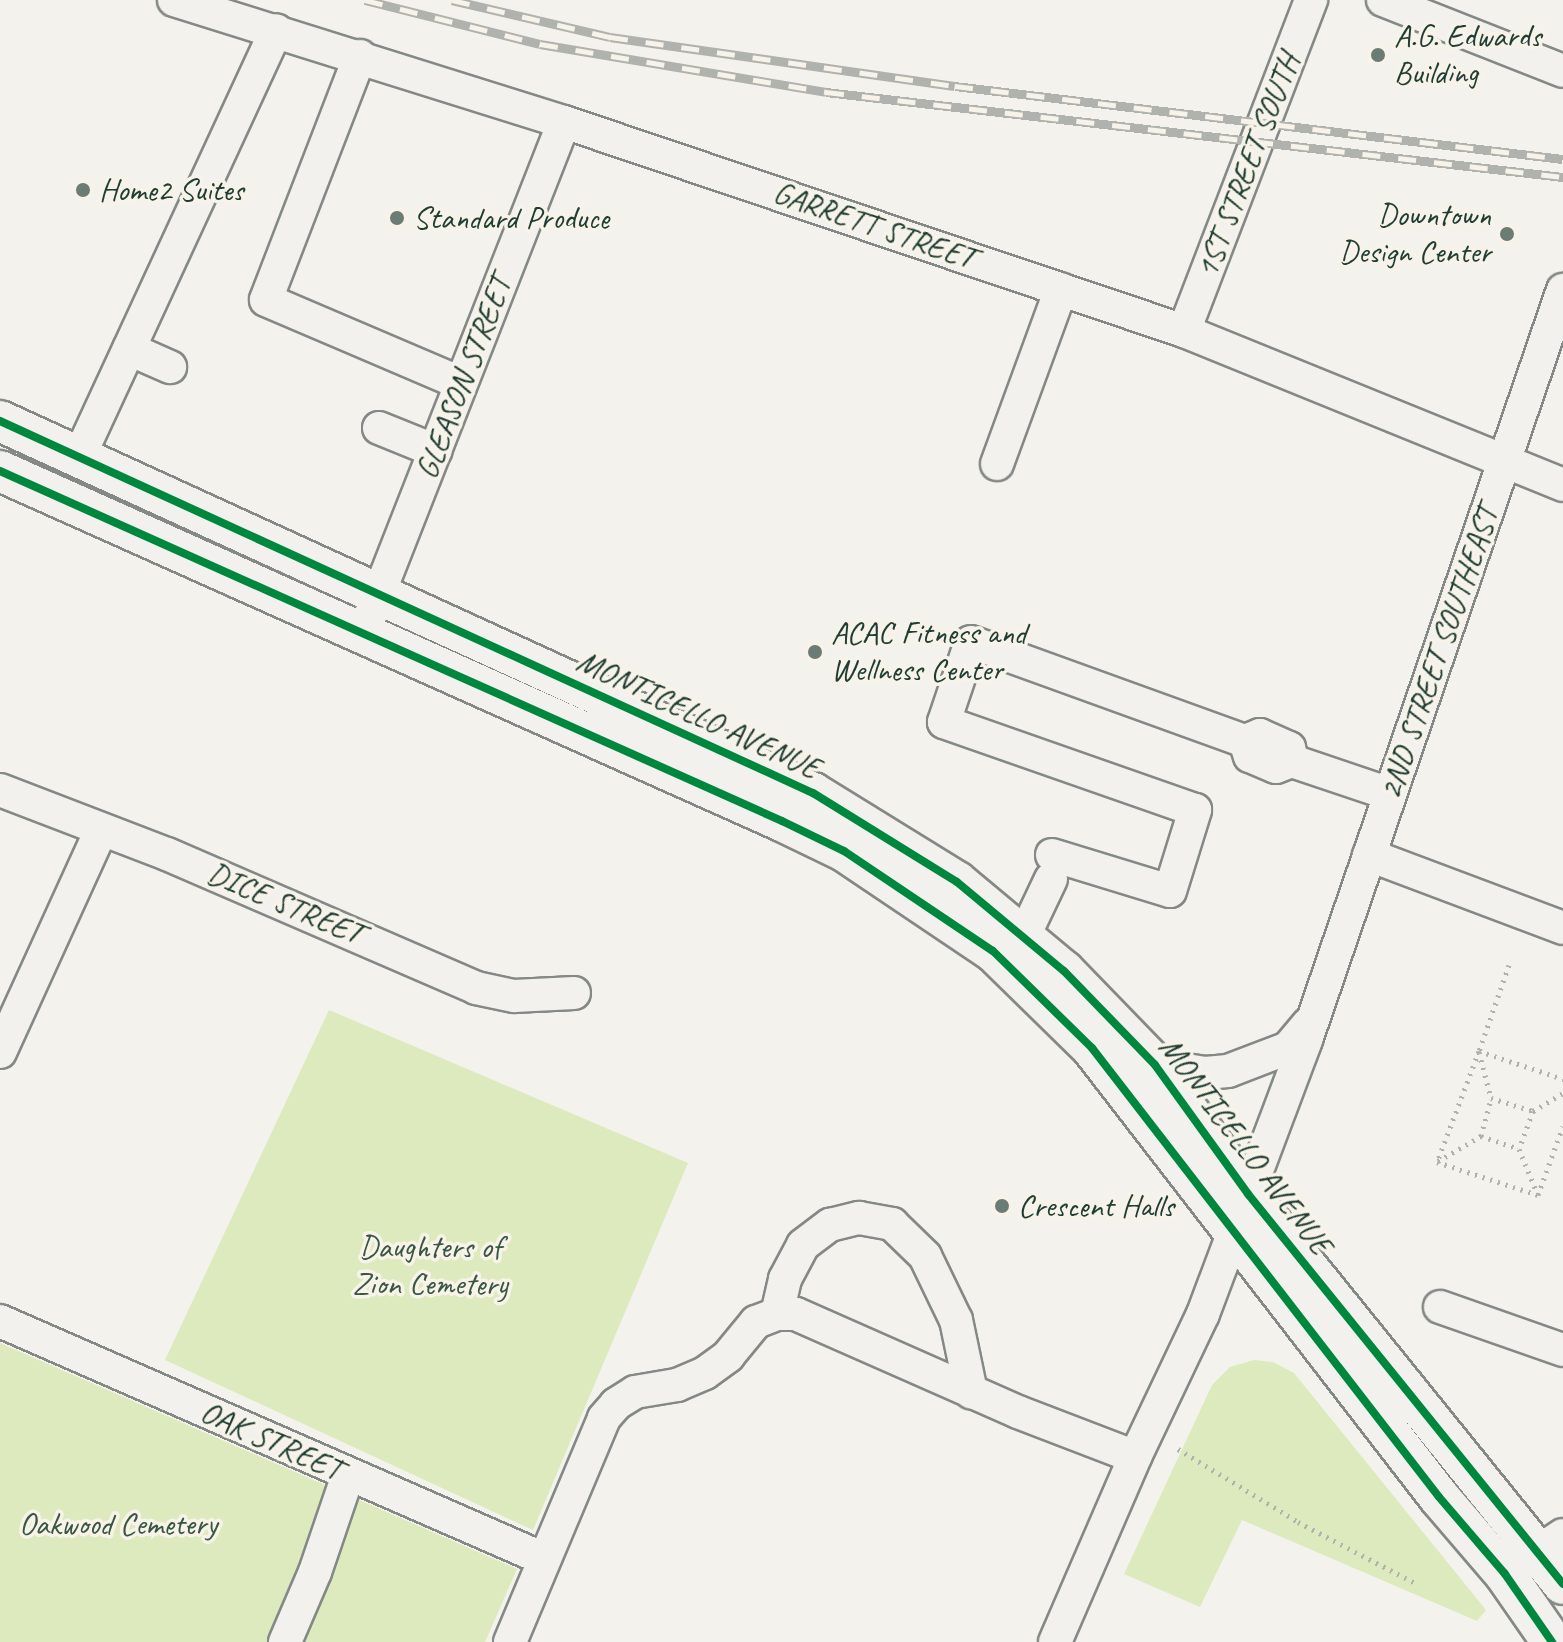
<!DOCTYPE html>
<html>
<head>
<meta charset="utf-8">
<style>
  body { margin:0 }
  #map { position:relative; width:1563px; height:1642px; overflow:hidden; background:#f4f2ec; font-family:Caveat,sans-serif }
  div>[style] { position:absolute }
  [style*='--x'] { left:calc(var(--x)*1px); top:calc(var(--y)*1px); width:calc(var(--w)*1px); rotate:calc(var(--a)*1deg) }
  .green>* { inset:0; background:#dceabe }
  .path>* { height:5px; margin-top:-2.5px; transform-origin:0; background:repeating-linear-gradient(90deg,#b0b2ae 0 2px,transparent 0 8px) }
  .roads { filter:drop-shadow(2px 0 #848985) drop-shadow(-2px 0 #848985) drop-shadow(0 2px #848985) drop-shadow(0 -2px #848985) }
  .minor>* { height:32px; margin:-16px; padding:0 16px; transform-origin:16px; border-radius:16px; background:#f2f1ed }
  .major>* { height:40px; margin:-20px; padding:0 20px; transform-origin:20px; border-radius:20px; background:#f2f1ed }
  .rail>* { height:9px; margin-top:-4.5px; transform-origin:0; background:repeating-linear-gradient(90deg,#f7f3e8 0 18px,#b0b2ae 0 36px); box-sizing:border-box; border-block:2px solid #b0b2ae }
  .cycleway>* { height:8px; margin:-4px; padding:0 4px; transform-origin:4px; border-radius:4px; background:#00873e }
  .dots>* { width:22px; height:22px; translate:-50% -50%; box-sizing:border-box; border:4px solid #f7f3e8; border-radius:50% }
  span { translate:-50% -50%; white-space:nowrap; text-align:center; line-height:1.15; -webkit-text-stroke:7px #f7f3e8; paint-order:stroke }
  .poi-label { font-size:32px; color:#1f3d34 }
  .left { translate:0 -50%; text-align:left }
  .right { translate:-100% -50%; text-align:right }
  .street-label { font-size:32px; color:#1f3d34 }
  .park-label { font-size:32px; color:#385643 }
</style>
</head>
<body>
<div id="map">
  <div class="green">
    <i style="clip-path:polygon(329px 1010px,688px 1163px,533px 1530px,165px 1360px)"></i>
    <i style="clip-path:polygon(0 1343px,517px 1569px,485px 1642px,0 1642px)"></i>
    <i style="clip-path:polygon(1254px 1360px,1273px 1362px,1294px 1373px,1486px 1610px,1477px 1621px,1242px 1520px,1200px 1607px,1124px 1574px,1212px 1385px,1230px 1367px)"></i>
  </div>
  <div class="path">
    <i style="--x:1509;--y:965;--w:91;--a:109.2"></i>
    <i style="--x:1479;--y:1051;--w:89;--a:18.4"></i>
    <i style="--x:1479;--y:1051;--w:119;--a:110.7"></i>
    <i style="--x:1437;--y:1162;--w:106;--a:18.1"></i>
    <i style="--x:1538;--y:1195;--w:73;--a:-70.1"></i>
    <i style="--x:1479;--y:1052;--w:48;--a:75.4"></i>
    <i style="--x:1533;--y:1111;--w:40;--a:110.2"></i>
    <i style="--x:1519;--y:1149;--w:50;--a:67.6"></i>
    <i style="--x:1481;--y:1136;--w:40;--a:18.9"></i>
    <i style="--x:1438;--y:1161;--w:50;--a:-30.2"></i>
    <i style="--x:1481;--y:1136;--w:39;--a:-75"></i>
    <i style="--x:1491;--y:1098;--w:44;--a:17.2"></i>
    <i style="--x:1533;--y:1111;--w:35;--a:-31"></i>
    <i style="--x:1178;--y:1449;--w:140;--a:31.3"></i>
    <i style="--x:1298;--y:1522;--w:132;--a:27.5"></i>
  </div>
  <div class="roads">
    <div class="minor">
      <i style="--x:174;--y:0;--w:409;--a:17.4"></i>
      <i style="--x:564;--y:122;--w:654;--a:18.63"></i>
      <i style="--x:1184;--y:331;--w:409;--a:22.1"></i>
      <i style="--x:1383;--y:0;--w:193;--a:21.5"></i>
      <i style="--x:360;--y:56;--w:261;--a:111.1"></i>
      <i style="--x:266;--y:300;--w:212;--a:23.1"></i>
      <i style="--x:1184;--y:331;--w:355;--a:-69"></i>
      <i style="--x:129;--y:349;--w:45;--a:23.7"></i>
      <i style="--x:379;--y:428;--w:61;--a:22"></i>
      <i style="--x:79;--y:457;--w:470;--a:-65.2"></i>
      <i style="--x:997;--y:464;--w:186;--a:-69.9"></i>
      <i style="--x:363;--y:634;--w:550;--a:-68.57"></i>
      <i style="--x:1245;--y:741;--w:16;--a:72"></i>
      <i style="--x:1250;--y:756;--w:28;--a:23"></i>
      <i style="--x:1276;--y:767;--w:17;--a:-21"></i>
      <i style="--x:1292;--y:761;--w:103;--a:18.6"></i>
      <i style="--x:0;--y:790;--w:179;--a:21"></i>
      <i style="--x:167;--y:854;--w:337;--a:23.4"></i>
      <i style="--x:476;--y:988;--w:39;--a:12"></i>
      <i style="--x:514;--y:996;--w:60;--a:-2.9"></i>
      <i style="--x:1052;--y:855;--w:123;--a:17"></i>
      <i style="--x:1170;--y:891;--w:85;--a:-72.8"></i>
      <i style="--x:1195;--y:810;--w:266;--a:-160.7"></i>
      <i style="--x:944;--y:722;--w:84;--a:-71.4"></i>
      <i style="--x:971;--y:642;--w:291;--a:19.9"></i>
      <i style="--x:1245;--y:741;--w:16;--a:-22"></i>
      <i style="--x:1260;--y:735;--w:32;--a:24"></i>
      <i style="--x:1289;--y:748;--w:13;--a:77"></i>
      <i style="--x:1369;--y:855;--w:207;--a:20.6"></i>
      <i style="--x:1024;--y:936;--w:63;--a:-64.7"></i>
      <i style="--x:0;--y:1052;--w:244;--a:-65.5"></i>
      <i style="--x:1155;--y:1065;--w:51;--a:9.1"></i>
      <i style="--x:1205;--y:1073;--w:23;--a:-5"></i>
      <i style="--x:1228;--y:1071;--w:64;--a:-21"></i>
      <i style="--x:1288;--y:1048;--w:31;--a:-50"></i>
      <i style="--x:1440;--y:1307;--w:130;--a:19.3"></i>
      <i style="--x:777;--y:1314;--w:36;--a:-77"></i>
      <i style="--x:785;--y:1279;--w:38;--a:-62"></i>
      <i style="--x:803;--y:1245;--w:34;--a:-37"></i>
      <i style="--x:830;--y:1225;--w:30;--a:-14"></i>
      <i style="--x:859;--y:1218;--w:34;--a:10"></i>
      <i style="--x:892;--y:1224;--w:46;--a:44.1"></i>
      <i style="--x:925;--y:1256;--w:71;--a:64.2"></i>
      <i style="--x:956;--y:1320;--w:74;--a:78.2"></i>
      <i style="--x:0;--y:1321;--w:594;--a:23.63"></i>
      <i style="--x:1518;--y:1565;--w:54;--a:-33.7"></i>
      <i style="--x:285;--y:1642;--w:76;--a:-66.8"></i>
      <i style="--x:315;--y:1572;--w:102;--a:-71.2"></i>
      <i style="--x:510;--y:1642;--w:243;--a:-67.2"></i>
      <i style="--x:604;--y:1418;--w:18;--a:-49"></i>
      <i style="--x:616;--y:1404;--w:22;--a:-32"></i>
      <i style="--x:635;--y:1392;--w:43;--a:-9.5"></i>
      <i style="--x:677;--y:1385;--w:30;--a:-23"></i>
      <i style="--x:705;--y:1373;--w:29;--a:-36"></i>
      <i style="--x:728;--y:1356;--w:44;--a:-50.5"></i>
      <i style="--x:756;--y:1322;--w:22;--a:-21"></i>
      <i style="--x:777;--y:1314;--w:19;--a:0"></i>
      <i style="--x:796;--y:1314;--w:243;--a:23.8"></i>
      <i style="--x:1018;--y:1412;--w:125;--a:21"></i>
      <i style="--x:1135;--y:1457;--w:158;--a:-64.6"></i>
      <i style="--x:1203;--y:1314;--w:293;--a:-69.4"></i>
      <i style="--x:1306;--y:1040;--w:793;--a:-71.09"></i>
      <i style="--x:1055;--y:1642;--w:202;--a:-66.6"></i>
    </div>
    <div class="major">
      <i style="--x:0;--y:421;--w:894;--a:24.59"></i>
      <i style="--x:813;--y:793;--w:169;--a:31.7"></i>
      <i style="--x:957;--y:882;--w:139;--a:39.8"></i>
      <i style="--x:1064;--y:971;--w:131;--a:45.9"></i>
      <i style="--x:1155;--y:1065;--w:159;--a:54.2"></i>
      <i style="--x:1248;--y:1194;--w:501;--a:51.07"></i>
      <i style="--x:0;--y:471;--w:857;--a:24.11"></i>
      <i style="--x:782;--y:821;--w:69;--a:25.8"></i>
      <i style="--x:844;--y:851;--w:179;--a:33.9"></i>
      <i style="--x:993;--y:951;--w:139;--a:44.4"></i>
      <i style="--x:1092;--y:1048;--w:567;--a:52.3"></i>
      <i style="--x:1439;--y:1497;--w:101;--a:49.4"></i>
      <i style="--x:1505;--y:1574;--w:83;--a:55.3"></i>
    </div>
  </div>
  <div class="rail">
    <i style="--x:365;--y:0;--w:180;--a:14.1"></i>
    <i style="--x:540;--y:44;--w:290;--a:9.5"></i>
    <i style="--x:826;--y:92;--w:742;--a:6.58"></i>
    <i style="--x:452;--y:0;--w:162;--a:13.2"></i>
    <i style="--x:610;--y:37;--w:348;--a:8.1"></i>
    <i style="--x:955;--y:86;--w:612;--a:6.85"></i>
  </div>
  <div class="cycleway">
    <i style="--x:0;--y:421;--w:894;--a:24.59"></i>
    <i style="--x:813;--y:793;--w:169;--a:31.7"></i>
    <i style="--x:957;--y:882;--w:139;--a:39.8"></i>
    <i style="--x:1064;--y:971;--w:131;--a:45.9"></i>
    <i style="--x:1155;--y:1065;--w:159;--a:54.2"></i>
    <i style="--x:1248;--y:1194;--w:501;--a:51.07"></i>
    <i style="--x:0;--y:471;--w:857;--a:24.11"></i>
    <i style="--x:782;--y:821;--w:69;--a:25.8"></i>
    <i style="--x:844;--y:851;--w:179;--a:33.9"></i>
    <i style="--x:993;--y:951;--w:139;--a:44.4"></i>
    <i style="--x:1092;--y:1048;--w:567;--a:52.3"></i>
    <i style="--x:1439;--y:1497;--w:101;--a:49.4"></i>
    <i style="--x:1505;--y:1574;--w:83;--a:55.3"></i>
  </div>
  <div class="dots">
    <i style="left:1378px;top:55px;background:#6a7c74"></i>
    <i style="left:83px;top:190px;background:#6a7c74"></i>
    <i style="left:397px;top:218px;background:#6a7c74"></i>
    <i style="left:1507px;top:234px;background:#6a7c74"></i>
    <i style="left:815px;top:652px;background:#6a7c74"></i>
    <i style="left:1002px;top:1206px;background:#6a7c74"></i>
  </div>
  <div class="poi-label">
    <span class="left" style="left:1394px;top:55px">A.G. Edwards<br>Building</span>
    <span class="left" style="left:99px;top:190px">Home2 Suites</span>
    <span class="right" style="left:1491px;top:234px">Downtown<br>Design Center</span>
    <span class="left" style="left:413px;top:218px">Standard Produce</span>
    <span class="left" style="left:831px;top:652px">ACAC Fitness and<br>Wellness Center</span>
    <span class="left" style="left:1018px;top:1206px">Crescent Halls</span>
  </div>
  <div class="street-label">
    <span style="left:1248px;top:166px;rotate:-69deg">1ST STREET SOUTH</span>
    <span style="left:874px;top:226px;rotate:19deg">GARRETT STREET</span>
    <span style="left:464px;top:378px;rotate:-69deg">GLEASON STREET</span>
    <span style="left:1439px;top:653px;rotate:-71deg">2ND STREET SOUTHEAST</span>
    <span style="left:698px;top:715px;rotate:25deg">MONTICELLO AVENUE</span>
    <span style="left:285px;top:904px;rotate:23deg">DICE STREET</span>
    <span style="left:1245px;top:1146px;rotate:53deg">MONTICELLO AVENUE</span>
    <span style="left:271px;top:1441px;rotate:24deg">OAK STREET</span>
  </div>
  <div class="park-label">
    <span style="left:430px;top:1266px">Daughters of<br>Zion Cemetery</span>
    <span style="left:118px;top:1524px">Oakwood Cemetery</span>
  </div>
</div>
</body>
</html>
